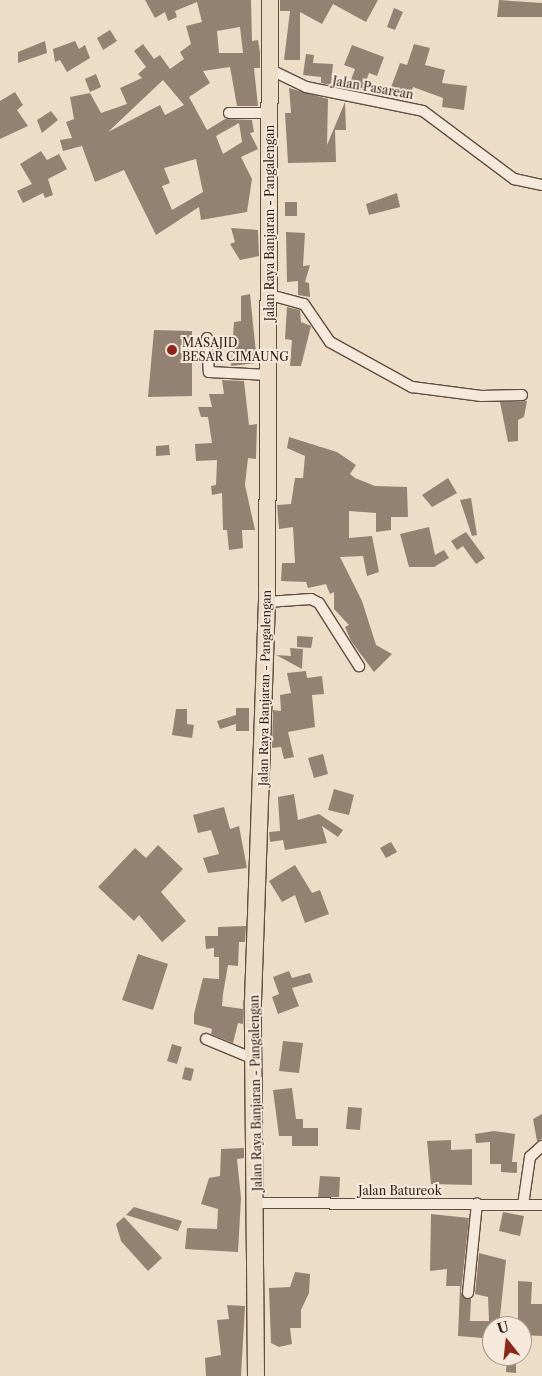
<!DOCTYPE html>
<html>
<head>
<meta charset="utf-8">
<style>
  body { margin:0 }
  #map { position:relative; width:542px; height:1376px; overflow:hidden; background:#eeddc6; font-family:"Libre Caslon Text",serif }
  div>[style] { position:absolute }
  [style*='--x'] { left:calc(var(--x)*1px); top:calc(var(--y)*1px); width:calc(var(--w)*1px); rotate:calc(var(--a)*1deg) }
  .building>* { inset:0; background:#938271 }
  .roads { filter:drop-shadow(1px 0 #604e41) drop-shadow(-1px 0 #604e41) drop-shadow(0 1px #604e41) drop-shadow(0 -1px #604e41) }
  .street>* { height:10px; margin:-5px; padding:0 5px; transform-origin:5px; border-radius:5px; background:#f4e9da }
  .primary>* { height:16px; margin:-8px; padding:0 8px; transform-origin:8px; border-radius:8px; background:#eeddc6 }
  .dots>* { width:14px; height:14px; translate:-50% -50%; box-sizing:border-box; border:2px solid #f4e9da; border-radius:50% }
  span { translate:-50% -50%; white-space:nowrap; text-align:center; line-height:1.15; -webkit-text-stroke:4px #f4e9da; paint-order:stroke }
  .street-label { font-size:12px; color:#301f15 }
  .poi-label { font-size:12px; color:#301f15 }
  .left { translate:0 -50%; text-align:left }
  .north { position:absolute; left:482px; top:1316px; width:50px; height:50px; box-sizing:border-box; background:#f4e9da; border:1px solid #a6988b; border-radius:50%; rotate:344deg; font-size:14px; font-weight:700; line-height:20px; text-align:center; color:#301f15 }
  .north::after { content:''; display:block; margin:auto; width:18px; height:22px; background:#8f2418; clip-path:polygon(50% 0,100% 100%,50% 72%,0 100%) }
</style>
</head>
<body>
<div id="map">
  <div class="building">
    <i style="clip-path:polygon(evenodd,145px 0,251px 0,252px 41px,258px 40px,260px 52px,260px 68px,254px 68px,258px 106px,237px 106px,230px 67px,203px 71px,210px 83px,189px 97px,207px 130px,225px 119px,252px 120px,254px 132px,250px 133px,258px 149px,241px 157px,252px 179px,247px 212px,201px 220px,199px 207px,156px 235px,124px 170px,95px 182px,82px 146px,63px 151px,60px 140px,72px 138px,66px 122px,74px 119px,70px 97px,90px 93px,101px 113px,127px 104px,120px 88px,142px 78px,138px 74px,146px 67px,134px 51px,143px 44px,154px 59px,160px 55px,170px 69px,184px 59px,180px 52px,191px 44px,186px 26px,202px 22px,197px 2px,175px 11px,177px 17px,168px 21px,165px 12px,155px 18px,145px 0,240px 27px,243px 53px,219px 53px,217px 31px,240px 27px,145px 0,163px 80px,184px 105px,165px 115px,160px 105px,108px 132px,163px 80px,145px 0,239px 123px,242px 142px,223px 154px,216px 136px,239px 123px,145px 0,196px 159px,203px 192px,172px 210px,162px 186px,170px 183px,164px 168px,196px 159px)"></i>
    <i style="clip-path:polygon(280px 0,378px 0,366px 22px,333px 4px,322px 24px,300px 12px,300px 60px,284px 60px,290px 11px,280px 11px)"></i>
    <i style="clip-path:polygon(499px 0,542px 3px,542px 17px,497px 17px)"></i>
    <i style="clip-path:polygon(394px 8px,403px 12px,395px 30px,387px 27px)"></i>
    <i style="clip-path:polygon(110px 30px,117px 41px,103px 50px,97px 38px)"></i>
    <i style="clip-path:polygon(45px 41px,47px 53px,18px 63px,18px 52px)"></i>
    <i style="clip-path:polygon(75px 41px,79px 49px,85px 45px,90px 58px,67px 72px,60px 60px,55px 62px,53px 49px)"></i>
    <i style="clip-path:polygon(414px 44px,430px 48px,425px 65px,445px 70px,442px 83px,467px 86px,464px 110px,442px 107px,443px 98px,413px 87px,410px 96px,390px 90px,400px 63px,407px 65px)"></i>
    <i style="clip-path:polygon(352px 45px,384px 57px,377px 76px,369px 73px,362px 92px,348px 88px,355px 69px,344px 65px)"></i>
    <i style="clip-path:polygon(306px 54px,314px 55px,313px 63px,333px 64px,331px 85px,321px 83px,321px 77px,303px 75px)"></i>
    <i style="clip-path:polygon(96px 74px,101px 87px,90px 92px,85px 79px)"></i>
    <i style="clip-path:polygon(289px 88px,328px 99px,327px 145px,345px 102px,346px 130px,335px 130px,336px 162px,288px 163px,285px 113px,291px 113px)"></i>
    <i style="clip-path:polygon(15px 92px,23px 105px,17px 110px,28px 126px,0 139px,0 101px)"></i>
    <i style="clip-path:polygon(51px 111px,58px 120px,42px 133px,37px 120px)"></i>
    <i style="clip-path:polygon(41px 151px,47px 160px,59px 154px,67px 169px,48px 179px,53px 195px,45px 198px,43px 193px,23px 203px,17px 191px,32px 184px,20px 164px)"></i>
    <i style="clip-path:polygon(397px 193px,400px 207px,369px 215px,366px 204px)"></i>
    <i style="clip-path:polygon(285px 202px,297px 202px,297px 216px,285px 216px)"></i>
    <i style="clip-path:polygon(231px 228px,258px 230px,259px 256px,240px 260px,230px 244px,235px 242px)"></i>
    <i style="clip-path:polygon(286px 232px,305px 233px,303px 266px,310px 265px,305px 282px,309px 283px,310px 297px,298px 295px,298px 281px,287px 282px)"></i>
    <i style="clip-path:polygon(250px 294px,257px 363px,231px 366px,234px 322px,241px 321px,241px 296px)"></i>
    <i style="clip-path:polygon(287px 307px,300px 310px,301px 322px,311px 326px,301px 366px,290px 366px,292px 340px,285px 339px)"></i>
    <i style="clip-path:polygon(154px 330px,192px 331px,192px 396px,148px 397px)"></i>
    <i style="clip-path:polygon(222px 380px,244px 381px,249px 425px,257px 424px,256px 459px,248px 458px,245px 485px,255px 530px,242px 530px,243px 548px,229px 550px,227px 530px,223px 530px,222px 493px,212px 495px,211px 486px,216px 485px,217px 460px,196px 461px,195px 444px,212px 443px,208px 417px,201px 417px,198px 407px,212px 407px,209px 394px,224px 394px)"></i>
    <i style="clip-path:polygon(527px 401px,524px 417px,518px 420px,518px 441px,508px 442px,500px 402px)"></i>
    <i style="clip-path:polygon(289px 437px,337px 452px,356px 465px,350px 474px,355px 478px,375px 486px,407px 487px,408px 517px,391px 517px,391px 530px,376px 532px,376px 513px,349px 511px,349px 538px,372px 536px,379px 572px,367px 576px,363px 556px,340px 557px,362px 601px,376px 645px,392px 654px,374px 672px,351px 641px,345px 627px,349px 625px,334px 609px,334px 592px,330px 594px,326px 584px,308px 588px,306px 582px,281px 581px,282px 563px,295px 563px,293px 527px,279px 529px,277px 505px,291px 504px,295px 478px,303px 478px,305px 456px,287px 448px)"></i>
    <i style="clip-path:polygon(169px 445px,170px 455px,156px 456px,156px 446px)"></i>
    <i style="clip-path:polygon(448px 478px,457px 493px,432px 507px,422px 495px)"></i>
    <i style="clip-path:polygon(471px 498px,477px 535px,472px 536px,460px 500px)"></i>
    <i style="clip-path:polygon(429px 527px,435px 555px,444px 550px,449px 558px,434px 567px,409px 567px,400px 534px)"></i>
    <i style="clip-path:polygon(466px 532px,485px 558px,476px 564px,463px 546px,457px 550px,451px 541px)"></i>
    <i style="clip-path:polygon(297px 636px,313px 637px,311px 648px,297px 647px)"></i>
    <i style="clip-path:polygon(290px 648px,303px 649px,302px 669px,276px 655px,291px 656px)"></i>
    <i style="clip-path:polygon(306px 671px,307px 678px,322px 676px,324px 694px,312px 695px,315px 727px,288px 732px,294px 757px,284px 759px,281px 747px,272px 748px,273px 710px,281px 711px,280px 695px,291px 693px,287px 673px)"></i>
    <i style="clip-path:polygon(236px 708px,249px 708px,249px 731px,236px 731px,236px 724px,220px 729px,217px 721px,236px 715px)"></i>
    <i style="clip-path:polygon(176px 709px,187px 709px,187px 724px,194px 725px,192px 738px,172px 735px)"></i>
    <i style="clip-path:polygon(323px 754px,328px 774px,314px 778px,308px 758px)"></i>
    <i style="clip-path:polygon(334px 789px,354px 795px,349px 815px,328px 810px)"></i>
    <i style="clip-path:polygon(294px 794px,298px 820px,319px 814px,343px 830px,338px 837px,322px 826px,327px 843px,285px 850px,283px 840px,270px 842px,269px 832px,280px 831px,278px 797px)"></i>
    <i style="clip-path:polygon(224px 807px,230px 829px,239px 826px,247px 868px,208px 873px,203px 858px,219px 854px,211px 830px,198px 833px,193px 815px)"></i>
    <i style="clip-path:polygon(391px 842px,397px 852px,386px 858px,380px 848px)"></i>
    <i style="clip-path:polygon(158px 845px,183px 869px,161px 892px,186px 921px,162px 942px,139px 915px,134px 921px,98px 887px,135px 848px,146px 858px)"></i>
    <i style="clip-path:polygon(295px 865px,312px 893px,320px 890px,329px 914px,305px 923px,295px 895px,282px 902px,269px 881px)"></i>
    <i style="clip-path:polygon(246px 926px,245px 942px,239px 942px,238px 966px,228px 965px,223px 994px,222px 1006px,243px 1009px,243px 1024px,238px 1023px,233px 1043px,211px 1034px,212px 1029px,194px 1024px,194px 1014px,203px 978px,219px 979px,219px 957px,214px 957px,214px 948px,206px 949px,205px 936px,218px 936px,218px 927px)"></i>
    <i style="clip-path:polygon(138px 954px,168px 964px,153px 1010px,122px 1000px)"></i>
    <i style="clip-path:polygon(289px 971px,292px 978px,310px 973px,313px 982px,292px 988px,299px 1006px,278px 1014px,272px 997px,279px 994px,273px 977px)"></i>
    <i style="clip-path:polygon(283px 1041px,303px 1043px,299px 1073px,279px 1071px)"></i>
    <i style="clip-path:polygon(172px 1044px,182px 1047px,177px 1064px,167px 1061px)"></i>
    <i style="clip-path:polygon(185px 1067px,194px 1069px,191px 1081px,182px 1079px)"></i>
    <i style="clip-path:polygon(292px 1088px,296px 1119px,303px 1119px,303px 1128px,318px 1128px,318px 1146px,292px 1146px,292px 1136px,279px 1136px,273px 1090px)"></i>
    <i style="clip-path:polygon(348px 1107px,362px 1108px,360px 1130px,346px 1129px)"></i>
    <i style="clip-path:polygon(542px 1114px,542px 1139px,537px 1141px,533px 1119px)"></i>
    <i style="clip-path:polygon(494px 1131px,515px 1134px,512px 1162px,517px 1162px,517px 1173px,501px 1172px,501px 1164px,490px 1164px,490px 1142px,476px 1143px,475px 1134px)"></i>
    <i style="clip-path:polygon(451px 1140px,451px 1150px,472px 1149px,472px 1185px,431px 1184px,427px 1141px)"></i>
    <i style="clip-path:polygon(244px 1148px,244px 1158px,237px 1159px,241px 1198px,238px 1252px,185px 1249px,187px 1228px,217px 1229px,218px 1209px,201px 1204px,209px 1178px,220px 1176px,221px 1149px)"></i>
    <i style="clip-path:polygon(320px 1176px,340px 1177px,339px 1197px,318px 1197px)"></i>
    <i style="clip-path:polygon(134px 1207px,182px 1221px,178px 1231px,126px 1215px)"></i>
    <i style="clip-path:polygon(503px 1212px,524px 1216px,520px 1236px,499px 1231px)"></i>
    <i style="clip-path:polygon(431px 1214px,469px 1218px,461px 1292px,471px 1299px,470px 1321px,489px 1321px,488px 1297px,475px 1294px,479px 1253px,506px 1260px,499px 1326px,492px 1326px,492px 1349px,483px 1349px,483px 1338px,458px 1336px,460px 1286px,446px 1286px,447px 1269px,430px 1271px)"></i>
    <i style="clip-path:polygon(124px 1217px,162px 1258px,148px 1271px,121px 1241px,116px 1224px)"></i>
    <i style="clip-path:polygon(295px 1272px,310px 1274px,309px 1293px,301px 1310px,301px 1328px,290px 1328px,292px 1344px,279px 1347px,271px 1343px,269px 1288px,290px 1287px)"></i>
    <i style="clip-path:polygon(518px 1281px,532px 1282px,531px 1304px,542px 1304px,542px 1336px,522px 1335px,522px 1324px,518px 1324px)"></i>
    <i style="clip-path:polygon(227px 1305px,245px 1306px,241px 1376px,206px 1376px,205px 1358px,221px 1355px,217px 1320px,229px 1319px)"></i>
    <i style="clip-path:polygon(507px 1358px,516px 1359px,516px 1373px,506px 1372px)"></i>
  </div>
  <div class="roads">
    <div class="street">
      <i style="--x:271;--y:70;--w:39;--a:26"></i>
      <i style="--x:306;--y:87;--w:119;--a:11.6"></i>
      <i style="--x:423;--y:111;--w:114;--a:36.8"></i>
      <i style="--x:514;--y:179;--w:29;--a:12"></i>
      <i style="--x:229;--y:113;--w:42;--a:0"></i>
      <i style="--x:270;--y:295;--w:35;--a:15"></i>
      <i style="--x:304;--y:304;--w:46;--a:55.6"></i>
      <i style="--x:330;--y:342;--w:94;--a:28.8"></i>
      <i style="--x:412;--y:387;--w:70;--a:7.4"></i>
      <i style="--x:481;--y:396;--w:41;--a:-1.4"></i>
      <i style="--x:207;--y:338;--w:34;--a:87"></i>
      <i style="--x:209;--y:372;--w:60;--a:2.9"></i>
      <i style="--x:267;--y:602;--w:44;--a:-3.9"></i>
      <i style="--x:311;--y:599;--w:9;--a:27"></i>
      <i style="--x:319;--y:603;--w:75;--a:57.6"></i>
      <i style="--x:206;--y:1039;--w:52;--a:22.6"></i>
      <i style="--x:257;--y:1203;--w:285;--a:0.4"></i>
      <i style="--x:523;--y:1205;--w:49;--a:-81.7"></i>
      <i style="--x:530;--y:1157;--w:16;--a:-43"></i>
      <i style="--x:468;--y:1293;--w:90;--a:-84.3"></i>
    </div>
    <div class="primary">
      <i style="--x:256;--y:1376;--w:375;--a:-90.5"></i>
      <i style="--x:253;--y:1001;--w:399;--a:-88"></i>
      <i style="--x:267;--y:602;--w:602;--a:-89.71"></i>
    </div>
  </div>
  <div class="dots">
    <i style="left:172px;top:350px;background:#8f2418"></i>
  </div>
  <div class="street-label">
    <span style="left:373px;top:88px;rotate:10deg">Jalan Pasarean</span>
    <span style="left:270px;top:223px;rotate:-90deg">Jalan Raya Banjaran - Pangalengan</span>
    <span style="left:265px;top:688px;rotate:-89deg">Jalan Raya Banjaran - Pangalengan</span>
    <span style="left:256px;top:1093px;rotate:-91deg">Jalan Raya Banjaran - Pangalengan</span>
    <span style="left:400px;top:1191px">Jalan Batureok</span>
  </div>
  <div class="poi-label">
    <span class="left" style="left:182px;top:350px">MASAJID<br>BESAR CIMAUNG</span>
  </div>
  <div class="north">U</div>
</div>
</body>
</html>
